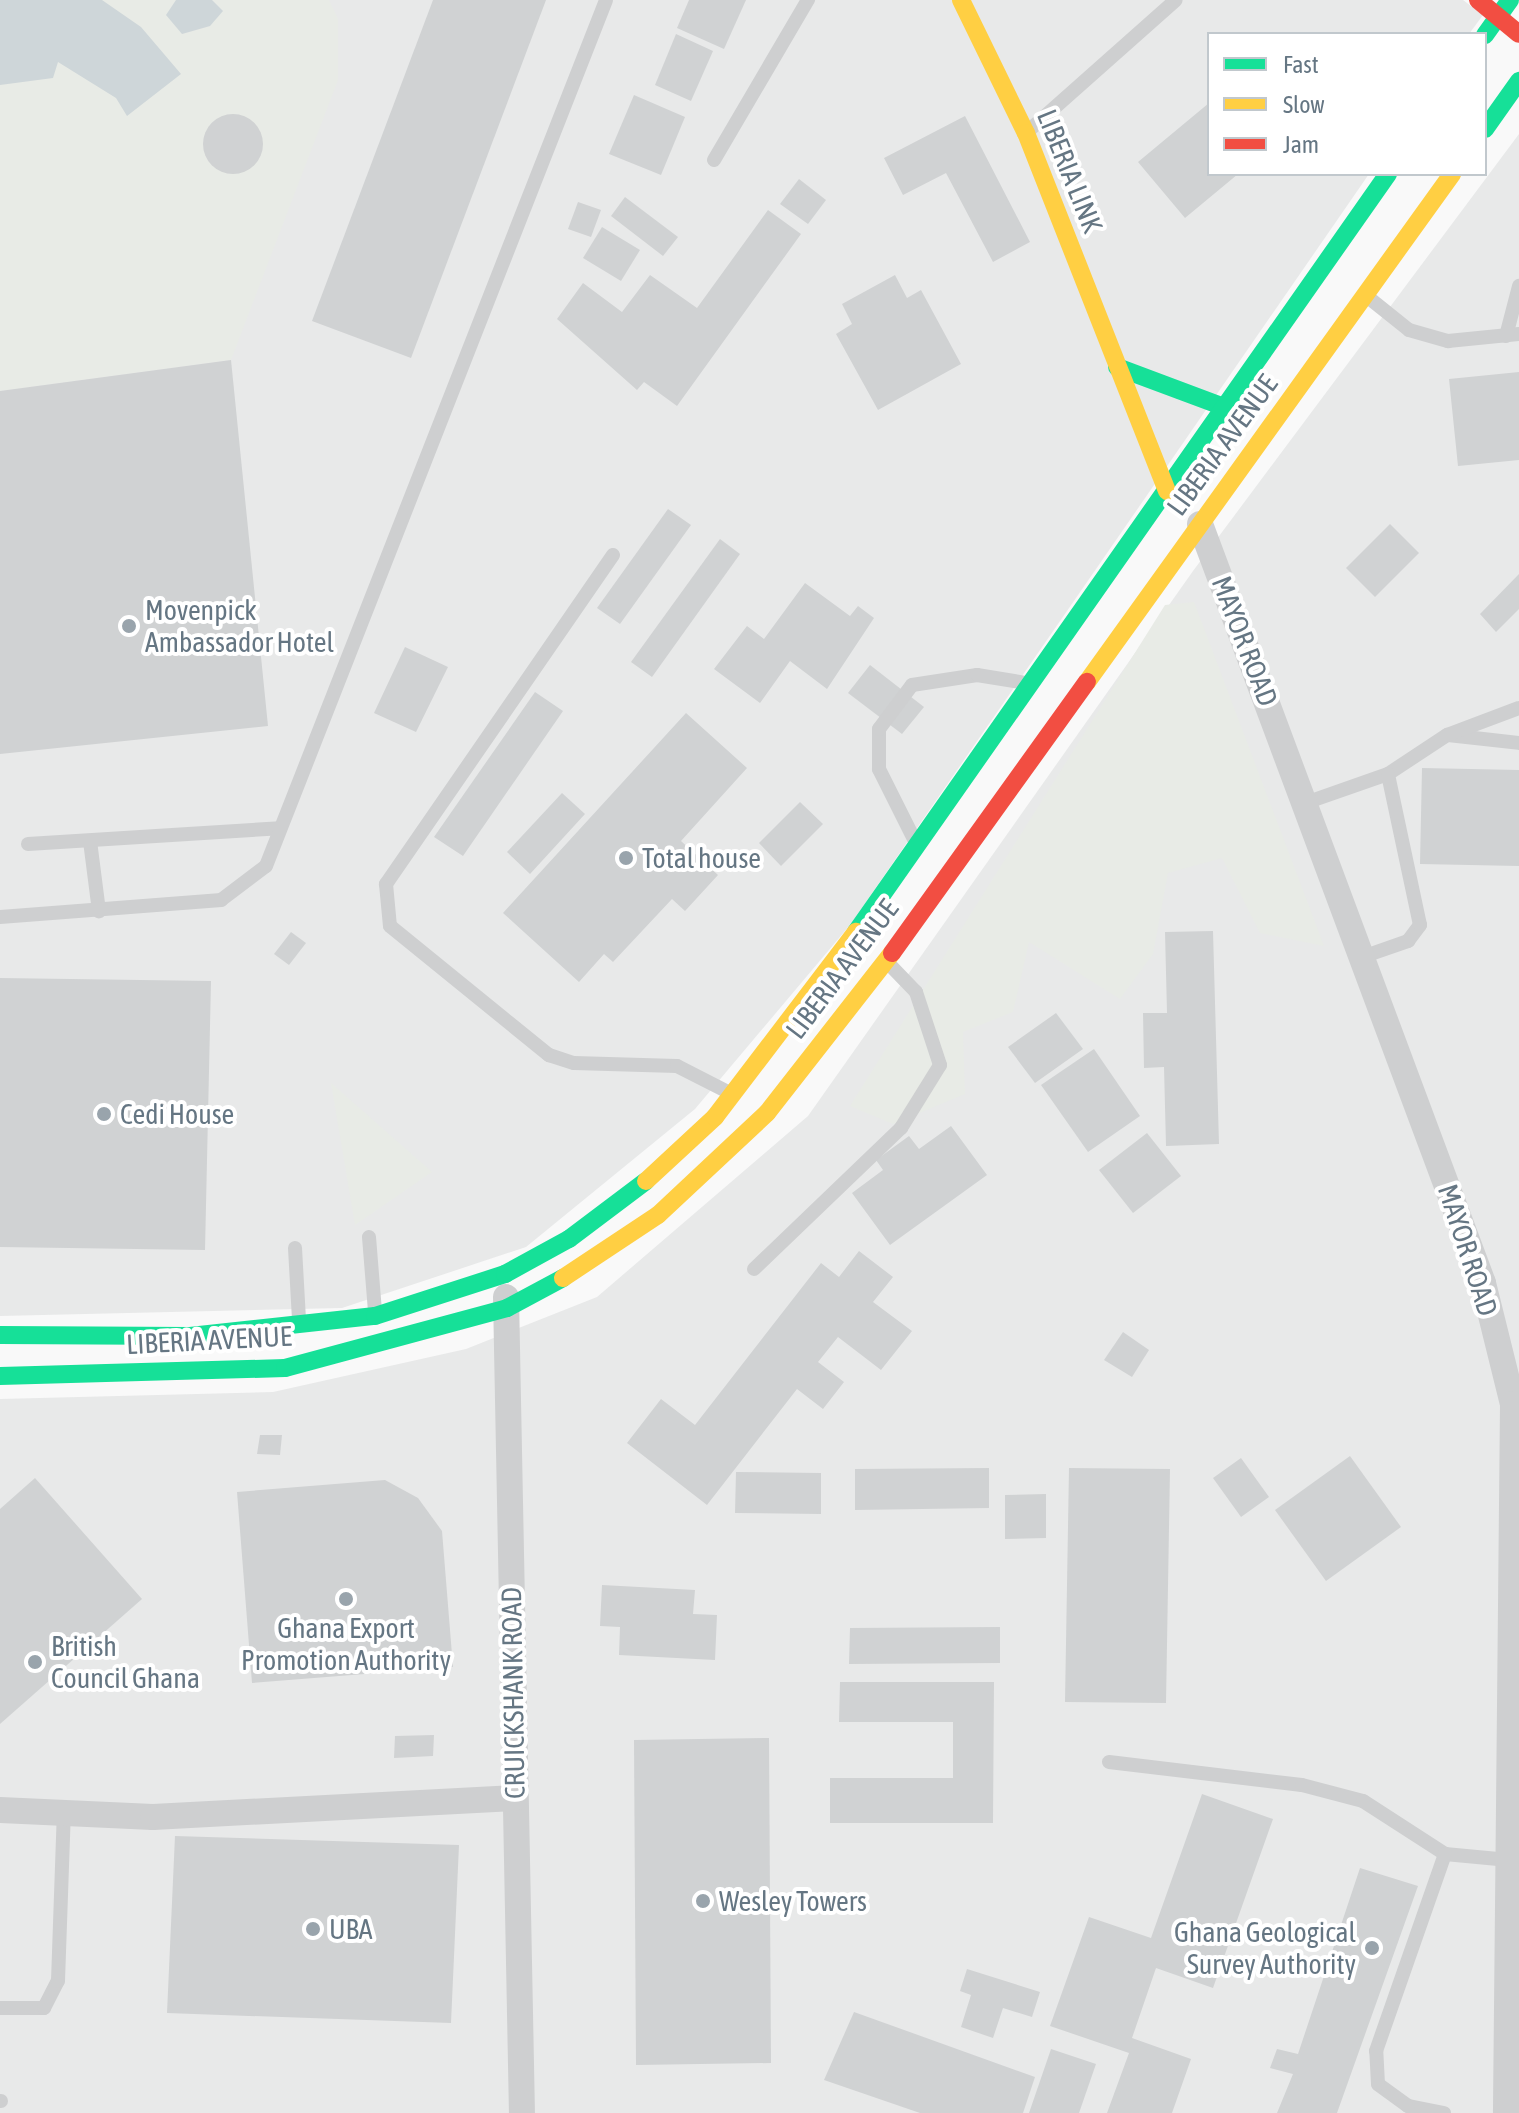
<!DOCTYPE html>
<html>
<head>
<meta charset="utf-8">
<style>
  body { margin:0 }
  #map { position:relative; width:1519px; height:2113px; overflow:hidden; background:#f9f9f9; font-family:"Asap Condensed",sans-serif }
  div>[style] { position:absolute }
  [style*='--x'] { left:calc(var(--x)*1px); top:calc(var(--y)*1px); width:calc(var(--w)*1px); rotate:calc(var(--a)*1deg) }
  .built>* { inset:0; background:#e8e9e9 }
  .green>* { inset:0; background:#e8ebe6 }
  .water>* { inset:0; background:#ced6d9 }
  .building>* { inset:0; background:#d0d2d3 }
  .round { border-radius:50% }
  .lane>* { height:14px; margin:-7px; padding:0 7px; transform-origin:7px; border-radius:7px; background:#cecfd0 }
  .street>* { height:26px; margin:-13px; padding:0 13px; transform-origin:13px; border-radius:13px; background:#cecfd0 }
  .fast>* { height:18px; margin:-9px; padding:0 9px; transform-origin:9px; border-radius:9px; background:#16e098 }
  .slow>* { height:18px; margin:-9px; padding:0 9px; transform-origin:9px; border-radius:9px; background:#ffcf43 }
  .jam>* { height:18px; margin:-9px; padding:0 9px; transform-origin:9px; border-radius:9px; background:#f24e42 }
  .dots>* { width:22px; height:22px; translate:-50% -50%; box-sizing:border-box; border:4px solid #fff; border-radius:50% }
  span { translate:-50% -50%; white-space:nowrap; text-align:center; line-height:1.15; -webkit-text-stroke:8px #fff; paint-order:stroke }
  .street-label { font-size:28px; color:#657683 }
  .poi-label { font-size:28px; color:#657683 }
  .left { translate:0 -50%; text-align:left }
  .right { translate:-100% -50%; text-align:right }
  .legend { position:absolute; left:1207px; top:32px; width:280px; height:144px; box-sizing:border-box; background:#fff; border:2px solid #c1c8cd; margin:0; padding:10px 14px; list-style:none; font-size:24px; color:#657683 }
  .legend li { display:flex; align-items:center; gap:16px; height:40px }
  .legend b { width:40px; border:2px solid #c1c8cd }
</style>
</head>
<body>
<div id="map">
  <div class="built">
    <i style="clip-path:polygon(0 0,1463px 0,1483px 15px,1469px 34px,1209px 34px,1209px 174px,1369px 174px,850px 925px,695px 1109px,526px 1247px,342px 1308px,0 1316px)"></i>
    <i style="clip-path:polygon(1519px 134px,1519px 2113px,0 2113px,0 1399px,273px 1392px,466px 1349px,597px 1297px,808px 1116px,1193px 571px)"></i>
  </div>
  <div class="green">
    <i style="clip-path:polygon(0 0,329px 0,338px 19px,338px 80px,231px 360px,0 391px)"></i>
    <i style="clip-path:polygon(1194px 602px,1324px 946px,1260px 933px,1222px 858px,1168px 873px,1153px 954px,1120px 999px,1029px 942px,1013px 1012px,963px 1032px,965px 1094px,893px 1124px,850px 1106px,1165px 605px)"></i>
    <i style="clip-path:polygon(331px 1083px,432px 1172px,355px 1225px)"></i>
  </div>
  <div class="water">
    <i style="clip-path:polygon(0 0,102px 0,141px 27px,181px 74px,127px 116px,116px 98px,58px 62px,53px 78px,0 85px)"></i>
    <i style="clip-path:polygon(176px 0,212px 0,223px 11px,210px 26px,182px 34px,166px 15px)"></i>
  </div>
  <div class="building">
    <i style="clip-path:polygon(433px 0,546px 0,411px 358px,312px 321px)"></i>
    <i style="clip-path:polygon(689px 0,746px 0,724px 49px,677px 28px)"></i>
    <i style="clip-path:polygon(676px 34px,713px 51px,691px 101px,655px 85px)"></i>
    <i style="clip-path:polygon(634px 95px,685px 117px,661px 175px,609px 154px)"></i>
    <i style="clip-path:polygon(1209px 103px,1209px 174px,1238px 174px,1185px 218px,1138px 162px)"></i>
    <i class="round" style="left:203px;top:114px;width:60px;height:60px"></i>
    <i style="clip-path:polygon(965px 116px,1030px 242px,993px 262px,946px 173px,903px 195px,884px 158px)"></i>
    <i style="clip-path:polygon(799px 179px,826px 200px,808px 224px,780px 204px)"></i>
    <i style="clip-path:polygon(625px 197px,678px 237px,663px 256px,611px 216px)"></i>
    <i style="clip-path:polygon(578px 202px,601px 210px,591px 237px,568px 229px)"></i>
    <i style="clip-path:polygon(768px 210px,801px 234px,677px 406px,644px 382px,637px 390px,557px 319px,583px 283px,622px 312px,650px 275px,697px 308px)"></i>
    <i style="clip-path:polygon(602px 227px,640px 250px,621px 281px,583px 258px)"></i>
    <i style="clip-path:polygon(895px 275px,907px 298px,921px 290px,961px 364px,878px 410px,836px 334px,852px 324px,842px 304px)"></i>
    <i style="clip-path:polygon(231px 360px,268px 726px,0 754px,0 391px)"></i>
    <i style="clip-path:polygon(1519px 372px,1519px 460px,1458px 466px,1449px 379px)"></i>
    <i style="clip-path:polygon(668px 509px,691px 525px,620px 624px,597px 608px)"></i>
    <i style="clip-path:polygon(1390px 524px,1419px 553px,1375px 597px,1346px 568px)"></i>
    <i style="clip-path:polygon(720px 539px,740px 554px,652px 677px,631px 662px)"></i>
    <i style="clip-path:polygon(1519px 574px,1519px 609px,1496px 632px,1480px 614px)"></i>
    <i style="clip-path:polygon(805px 583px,850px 616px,858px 606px,874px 618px,827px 689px,790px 661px,760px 703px,714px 669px,747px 626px,764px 639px)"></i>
    <i style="clip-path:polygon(405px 647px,448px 667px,416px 732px,374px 713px)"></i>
    <i style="clip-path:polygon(870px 665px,924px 707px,902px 734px,848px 693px)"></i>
    <i style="clip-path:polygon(535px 692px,563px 711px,463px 856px,434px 837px)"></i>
    <i style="clip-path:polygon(686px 713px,747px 768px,681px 841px,718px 875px,685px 911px,672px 899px,613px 962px,604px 954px,579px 982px,503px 913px)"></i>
    <i style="clip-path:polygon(1422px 768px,1519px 770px,1519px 866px,1420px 864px)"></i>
    <i style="clip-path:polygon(562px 793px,585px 814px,530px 874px,507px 852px)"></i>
    <i style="clip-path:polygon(800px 802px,823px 824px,781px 866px,759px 843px)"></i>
    <i style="clip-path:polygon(1213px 931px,1219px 1144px,1166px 1146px,1164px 1067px,1144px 1068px,1143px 1013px,1167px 1013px,1165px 932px)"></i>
    <i style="clip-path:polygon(291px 932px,306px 943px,289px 965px,274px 954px)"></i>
    <i style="clip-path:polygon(0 978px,211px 981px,205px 1250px,0 1247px)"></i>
    <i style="clip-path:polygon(1056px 1013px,1083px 1049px,1035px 1083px,1008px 1047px)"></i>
    <i style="clip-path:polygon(1094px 1049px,1140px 1116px,1088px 1152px,1041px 1085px)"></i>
    <i style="clip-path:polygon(951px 1126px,987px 1175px,890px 1245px,852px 1193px,883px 1170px,876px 1160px,909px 1136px,919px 1149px)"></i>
    <i style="clip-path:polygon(1147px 1133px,1181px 1176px,1133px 1213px,1099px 1170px)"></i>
    <i style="clip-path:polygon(859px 1251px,893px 1277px,873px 1302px,912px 1331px,881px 1370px,838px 1337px,818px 1362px,844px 1382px,823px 1409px,797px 1389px,707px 1505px,627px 1443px,661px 1399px,695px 1425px,821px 1263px,839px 1277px)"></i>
    <i style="clip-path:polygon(1123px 1332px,1149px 1350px,1132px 1377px,1104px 1360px)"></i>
    <i style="clip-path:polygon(260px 1435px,282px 1435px,280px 1455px,257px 1454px)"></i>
    <i style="clip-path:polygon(1350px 1456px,1401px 1527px,1326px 1581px,1275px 1510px)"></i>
    <i style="clip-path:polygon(1241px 1458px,1269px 1497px,1241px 1517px,1213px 1478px)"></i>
    <i style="clip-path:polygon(989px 1468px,989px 1508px,855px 1510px,855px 1469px)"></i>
    <i style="clip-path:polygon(1069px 1468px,1170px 1469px,1166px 1703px,1065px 1702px)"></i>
    <i style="clip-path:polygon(736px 1472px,821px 1473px,821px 1514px,735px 1513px)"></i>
    <i style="clip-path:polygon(35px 1478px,142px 1599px,0 1724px,0 1509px)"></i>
    <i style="clip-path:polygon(385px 1480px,418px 1498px,442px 1531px,453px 1667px,252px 1683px,237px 1492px)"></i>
    <i style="clip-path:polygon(1046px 1494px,1046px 1538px,1005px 1539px,1005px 1495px)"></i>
    <i style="clip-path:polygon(602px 1585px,695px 1590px,693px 1614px,717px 1615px,715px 1660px,619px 1655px,620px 1627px,600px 1626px)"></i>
    <i style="clip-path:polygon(1000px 1627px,1000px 1663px,849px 1664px,850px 1628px)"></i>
    <i style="clip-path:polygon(840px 1682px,994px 1682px,993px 1823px,830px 1823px,830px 1778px,953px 1778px,953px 1722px,839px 1722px)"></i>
    <i style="clip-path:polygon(434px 1735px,433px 1756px,394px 1758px,395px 1736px)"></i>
    <i style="clip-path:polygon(769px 1738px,771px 2063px,636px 2065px,634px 1740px)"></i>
    <i style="clip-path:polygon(1202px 1794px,1273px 1819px,1213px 1988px,1156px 1968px,1132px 2038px,1191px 2059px,1172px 2113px,1107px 2113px,1129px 2053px,1050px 2026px,1089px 1917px,1151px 1938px)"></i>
    <i style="clip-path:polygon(175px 1836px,459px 1845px,451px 2023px,167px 2013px)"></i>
    <i style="clip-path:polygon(1360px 1868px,1418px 1886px,1337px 2113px,1277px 2113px,1293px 2074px,1270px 2068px,1277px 2049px,1298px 2054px)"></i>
    <i style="clip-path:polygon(967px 1969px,1040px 1992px,1032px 2017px,1003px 2008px,993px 2038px,961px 2027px,971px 1995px,960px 1991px)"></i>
    <i style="clip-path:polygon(854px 2012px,1035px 2077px,1023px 2113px,920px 2113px,824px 2080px)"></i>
    <i style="clip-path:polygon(1051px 2049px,1096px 2064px,1079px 2113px,1029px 2113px)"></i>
  </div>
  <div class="lane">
    <i style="--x:1026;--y:133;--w:200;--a:-41.6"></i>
    <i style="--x:714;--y:160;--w:186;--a:-59.6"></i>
    <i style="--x:1369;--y:298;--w:51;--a:38.7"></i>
    <i style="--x:1409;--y:330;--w:41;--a:15.8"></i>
    <i style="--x:1448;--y:341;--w:71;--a:-5.6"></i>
    <i style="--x:1506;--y:336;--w:52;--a:-75.4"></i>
    <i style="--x:613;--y:555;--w:400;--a:124.6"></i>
    <i style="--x:386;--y:884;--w:42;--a:84.6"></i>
    <i style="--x:390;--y:926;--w:205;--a:39.1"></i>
    <i style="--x:549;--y:1055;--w:26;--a:18"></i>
    <i style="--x:574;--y:1063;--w:103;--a:1.7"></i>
    <i style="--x:677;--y:1066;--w:57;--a:27"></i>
    <i style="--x:1448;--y:735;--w:71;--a:6.4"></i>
    <i style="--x:1308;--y:802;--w:85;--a:-19.3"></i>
    <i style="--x:1388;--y:774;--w:71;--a:-33.5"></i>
    <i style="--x:1447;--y:735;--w:77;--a:-20.6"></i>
    <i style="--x:90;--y:841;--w:71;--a:82.7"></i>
    <i style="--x:28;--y:844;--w:252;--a:-3.6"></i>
    <i style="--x:917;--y:845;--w:85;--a:-116.6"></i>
    <i style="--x:879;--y:769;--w:40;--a:-90"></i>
    <i style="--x:879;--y:729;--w:55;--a:-53.1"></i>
    <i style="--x:912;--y:685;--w:66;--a:-8.7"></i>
    <i style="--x:977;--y:675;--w:50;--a:9.3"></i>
    <i style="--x:0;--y:917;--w:222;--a:-4.4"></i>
    <i style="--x:221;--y:900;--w:56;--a:-37.1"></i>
    <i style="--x:266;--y:866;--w:930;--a:-68.56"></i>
    <i style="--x:1365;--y:956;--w:46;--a:-19.2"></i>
    <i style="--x:1408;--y:941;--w:20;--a:-53"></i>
    <i style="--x:1420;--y:925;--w:154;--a:-102"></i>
    <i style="--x:369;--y:1237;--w:74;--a:85.4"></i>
    <i style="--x:295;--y:1248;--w:71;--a:86.8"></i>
    <i style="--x:754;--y:1269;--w:204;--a:-43.8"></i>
    <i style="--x:901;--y:1128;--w:74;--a:-58.2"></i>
    <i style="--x:940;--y:1065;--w:77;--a:-108.2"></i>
    <i style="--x:916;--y:992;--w:39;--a:-134"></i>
    <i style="--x:1109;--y:1762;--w:194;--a:6.8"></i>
    <i style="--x:1302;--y:1785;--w:63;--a:14.7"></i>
    <i style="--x:1363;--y:1801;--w:98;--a:32.9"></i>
    <i style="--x:1445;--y:1854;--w:64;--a:5.4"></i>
    <i style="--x:0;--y:2008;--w:44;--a:0"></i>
    <i style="--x:44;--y:2008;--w:30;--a:-63"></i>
    <i style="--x:58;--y:1981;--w:168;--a:-88"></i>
    <i style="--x:0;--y:2101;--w:1;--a:0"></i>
    <i style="--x:1444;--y:2113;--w:37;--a:-169"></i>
    <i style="--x:1408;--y:2106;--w:37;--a:-144"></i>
    <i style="--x:1378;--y:2084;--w:33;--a:-93"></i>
    <i style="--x:1376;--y:2051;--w:209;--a:-70.7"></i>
  </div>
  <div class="street">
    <i style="--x:1200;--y:524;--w:810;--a:69.55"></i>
    <i style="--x:1483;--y:1283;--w:125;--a:76.1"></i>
    <i style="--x:1513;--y:1404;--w:709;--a:90.57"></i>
    <i style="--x:506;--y:1297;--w:816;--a:88.88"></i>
    <i style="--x:0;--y:1810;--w:153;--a:2.6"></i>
    <i style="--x:153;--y:1817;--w:362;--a:-3"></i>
  </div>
  <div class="fast">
    <i style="--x:1485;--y:35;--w:43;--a:-54.5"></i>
    <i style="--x:1485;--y:129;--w:59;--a:-54.7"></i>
    <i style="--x:1117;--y:367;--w:114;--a:20.5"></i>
    <i style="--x:856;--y:932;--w:926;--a:-54.94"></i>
    <i style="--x:0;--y:1335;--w:190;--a:0.3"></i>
    <i style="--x:190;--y:1336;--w:186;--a:-6.2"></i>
    <i style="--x:375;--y:1316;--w:137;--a:-17.9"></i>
    <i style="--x:505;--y:1274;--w:73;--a:-28.7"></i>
    <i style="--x:569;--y:1239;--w:96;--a:-37"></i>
    <i style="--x:0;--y:1376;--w:285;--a:-1.6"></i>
    <i style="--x:285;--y:1368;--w:230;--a:-15.1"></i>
    <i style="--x:507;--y:1308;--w:64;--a:-28.2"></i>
  </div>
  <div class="slow">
    <i style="--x:961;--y:0;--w:148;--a:64"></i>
    <i style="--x:1026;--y:133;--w:385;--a:68.5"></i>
    <i style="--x:1087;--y:682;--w:626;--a:-54.3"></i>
    <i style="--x:646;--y:1181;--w:94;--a:-42.8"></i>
    <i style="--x:715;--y:1117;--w:233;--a:-52.7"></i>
    <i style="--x:563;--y:1278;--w:114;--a:-33.6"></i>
    <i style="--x:658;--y:1215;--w:149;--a:-43.1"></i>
    <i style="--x:767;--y:1113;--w:203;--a:-52"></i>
  </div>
  <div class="jam">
    <i style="--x:1478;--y:0;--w:53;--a:39.7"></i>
    <i style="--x:892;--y:953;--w:334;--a:-54.3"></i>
  </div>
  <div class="dots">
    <i style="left:129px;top:626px;background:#99a4ac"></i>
    <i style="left:626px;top:858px;background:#99a4ac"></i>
    <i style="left:104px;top:1114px;background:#99a4ac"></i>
    <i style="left:346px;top:1599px;background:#99a4ac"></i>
    <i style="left:35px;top:1662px;background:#99a4ac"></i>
    <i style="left:703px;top:1901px;background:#99a4ac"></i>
    <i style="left:313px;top:1929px;background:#99a4ac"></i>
    <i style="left:1372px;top:1948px;background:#99a4ac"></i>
  </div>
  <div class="street-label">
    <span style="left:1070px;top:171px;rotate:68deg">LIBERIA LINK</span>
    <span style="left:1222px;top:445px;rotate:-54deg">LIBERIA AVENUE</span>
    <span style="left:1245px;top:641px;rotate:69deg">MAYOR ROAD</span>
    <span style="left:842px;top:969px;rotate:-53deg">LIBERIA AVENUE</span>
    <span style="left:1468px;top:1250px;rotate:72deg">MAYOR ROAD</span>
    <span style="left:209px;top:1340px;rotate:-3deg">LIBERIA AVENUE</span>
    <span style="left:513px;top:1693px;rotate:-91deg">CRUICKSHANK ROAD</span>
  </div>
  <div class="poi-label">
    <span class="left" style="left:145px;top:626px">Movenpick<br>Ambassador Hotel</span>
    <span class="left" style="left:642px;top:858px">Total house</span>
    <span class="left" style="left:120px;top:1114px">Cedi House</span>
    <span style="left:346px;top:1644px">Ghana Export<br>Promotion Authority</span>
    <span class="left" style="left:51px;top:1662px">British<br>Council Ghana</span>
    <span class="left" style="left:719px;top:1901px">Wesley Towers</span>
    <span class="left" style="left:329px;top:1929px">UBA</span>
    <span class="right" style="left:1356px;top:1948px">Ghana Geological<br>Survey Authority</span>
  </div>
  <ul class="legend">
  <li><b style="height:10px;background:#16e098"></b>Fast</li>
  <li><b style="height:10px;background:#ffcf43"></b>Slow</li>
  <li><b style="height:10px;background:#f24e42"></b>Jam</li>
  </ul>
</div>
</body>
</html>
